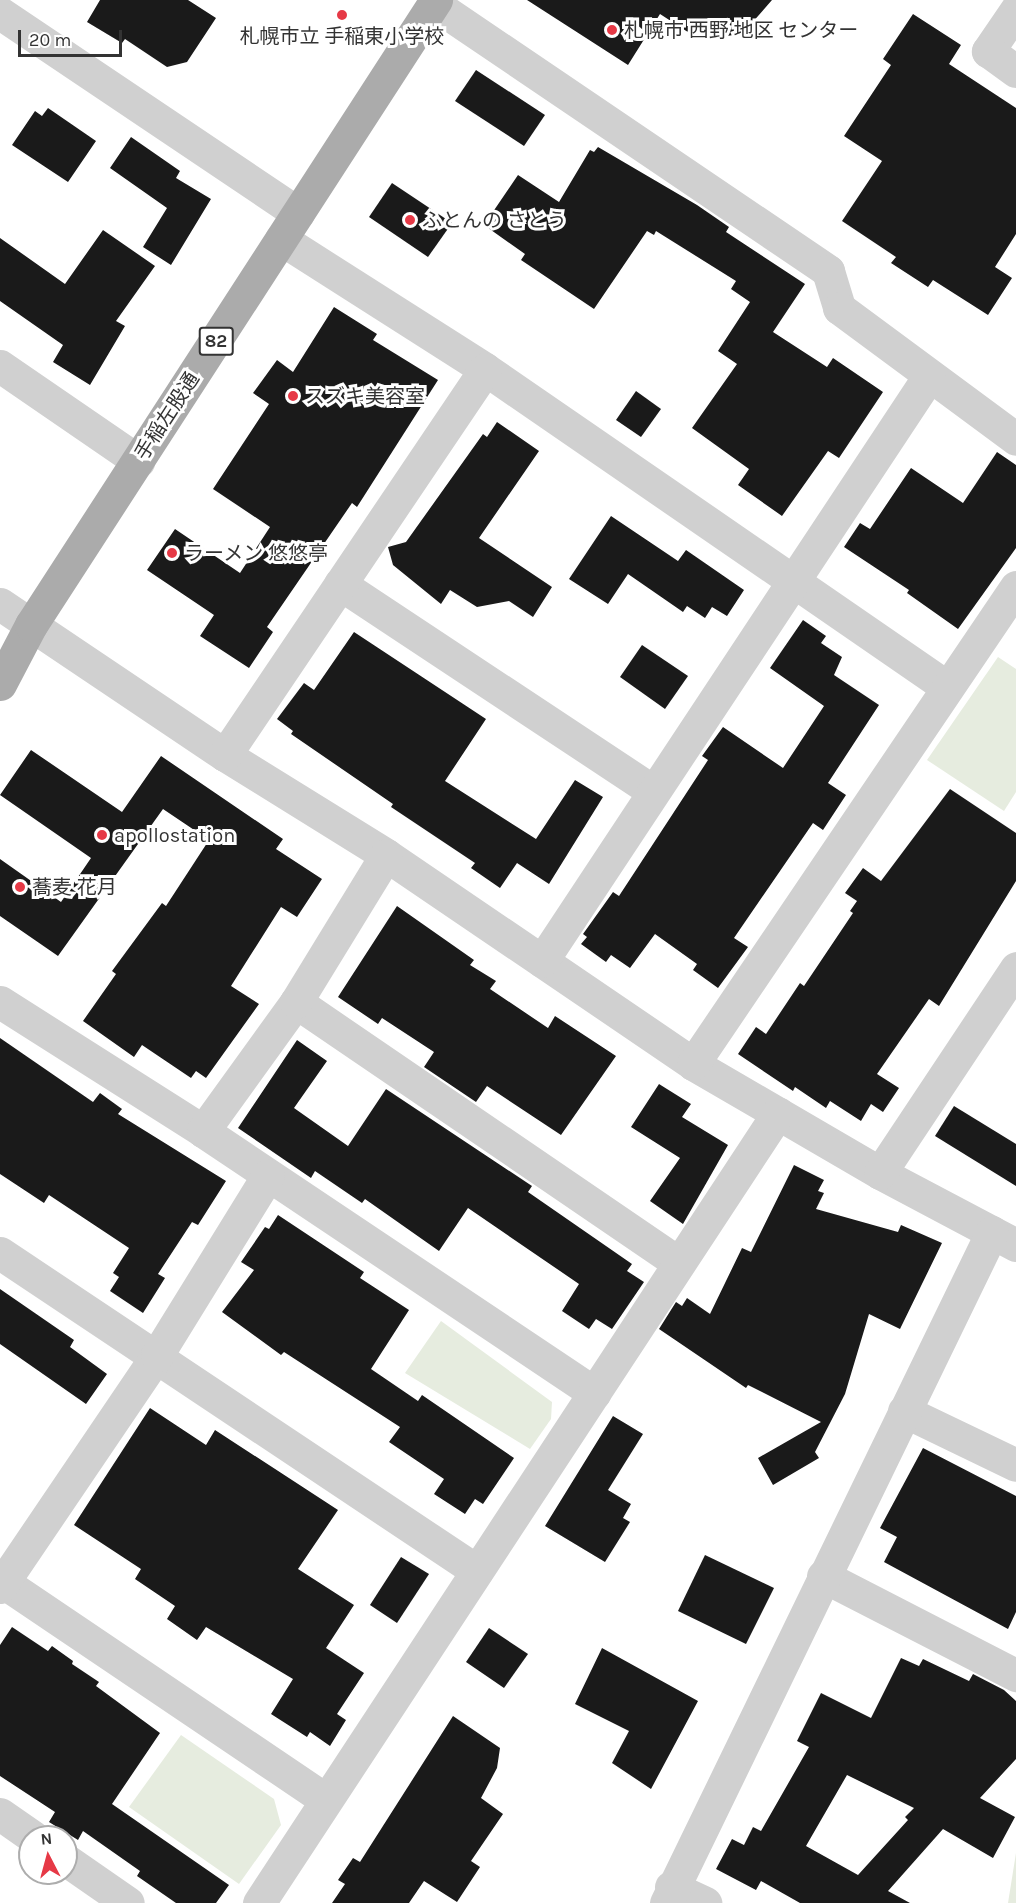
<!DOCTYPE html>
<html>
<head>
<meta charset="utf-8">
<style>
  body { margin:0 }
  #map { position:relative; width:1016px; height:1903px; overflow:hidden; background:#fff; font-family:Karla,"Noto Sans JP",sans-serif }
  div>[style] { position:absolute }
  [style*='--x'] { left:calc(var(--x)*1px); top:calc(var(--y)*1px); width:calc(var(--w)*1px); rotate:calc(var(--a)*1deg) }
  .green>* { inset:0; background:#e6ecdf }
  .building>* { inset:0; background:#1a1a1a }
  .minor>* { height:33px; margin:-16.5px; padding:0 16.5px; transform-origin:16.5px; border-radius:16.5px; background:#d0d0d0 }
  .major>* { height:33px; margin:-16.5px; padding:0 16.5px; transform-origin:16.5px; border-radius:16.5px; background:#ababab }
  .dots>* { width:16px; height:16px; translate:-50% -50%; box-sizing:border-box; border:3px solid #fff; border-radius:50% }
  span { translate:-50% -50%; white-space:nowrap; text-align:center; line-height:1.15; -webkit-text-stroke:6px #fff; paint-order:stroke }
  .shield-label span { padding:2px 4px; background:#fff; border:2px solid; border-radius:4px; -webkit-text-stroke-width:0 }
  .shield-label { font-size:18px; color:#333; font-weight:700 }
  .poi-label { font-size:20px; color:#333 }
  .left { translate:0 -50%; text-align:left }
  .street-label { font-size:20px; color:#333 }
  .north { position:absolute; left:18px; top:1825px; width:60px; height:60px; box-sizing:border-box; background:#fff; border:2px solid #adadad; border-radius:50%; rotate:354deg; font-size:16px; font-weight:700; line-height:24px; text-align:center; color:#333 }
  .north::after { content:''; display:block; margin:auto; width:21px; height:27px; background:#e63946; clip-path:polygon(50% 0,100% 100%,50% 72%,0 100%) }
  .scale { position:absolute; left:18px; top:30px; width:104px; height:27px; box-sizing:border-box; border:3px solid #333; border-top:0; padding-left:8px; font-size:18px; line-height:21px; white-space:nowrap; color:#333; -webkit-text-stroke:4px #fff; paint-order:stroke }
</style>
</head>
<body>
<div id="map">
  <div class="green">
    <i style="clip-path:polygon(998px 657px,1016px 669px,1016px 792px,1004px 811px,927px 760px)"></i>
    <i style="clip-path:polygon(441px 1321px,552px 1402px,551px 1419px,530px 1449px,405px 1373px)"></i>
    <i style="clip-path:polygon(181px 1735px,274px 1799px,281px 1825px,239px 1884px,129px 1807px)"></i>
    <i style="clip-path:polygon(1016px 1853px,1016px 1903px,1008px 1903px)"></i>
  </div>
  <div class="building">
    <i style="clip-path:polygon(100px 0,188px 0,216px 18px,187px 62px,167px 67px,125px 39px,122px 43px,87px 22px)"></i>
    <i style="clip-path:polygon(527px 0,772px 0,751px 24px,733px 35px,711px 39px,694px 36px,660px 14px,628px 65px)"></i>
    <i style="clip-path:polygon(913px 14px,961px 45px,949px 64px,1016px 108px,1016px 234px,995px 267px,1012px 278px,988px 315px,933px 280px,928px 287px,891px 263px,896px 257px,842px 221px,882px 161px,844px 136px,891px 65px,883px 59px)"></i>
    <i style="clip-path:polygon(476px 70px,545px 115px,524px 146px,455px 101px)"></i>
    <i style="clip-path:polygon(48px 108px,96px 141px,68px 182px,12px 145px,35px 111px,42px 116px)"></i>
    <i style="clip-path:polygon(131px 137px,180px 171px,176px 178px,211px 199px,171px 265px,143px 247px,167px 208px,110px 168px)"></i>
    <i style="clip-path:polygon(598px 147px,697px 205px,729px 227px,726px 232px,805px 284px,773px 332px,827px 367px,833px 358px,883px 392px,839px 458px,828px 451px,782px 516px,738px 485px,749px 469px,692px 428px,737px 364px,718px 351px,750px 302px,731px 289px,736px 281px,656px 231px,654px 235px,647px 231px,594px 309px,521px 260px,525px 254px,484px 225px,518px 175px,559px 202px,590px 150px,594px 152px)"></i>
    <i style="clip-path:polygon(392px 183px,452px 223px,428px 257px,369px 217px)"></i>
    <i style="clip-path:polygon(103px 230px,155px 266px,116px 321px,125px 326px,90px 385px,53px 362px,63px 345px,0 301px,0 238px,65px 284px)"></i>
    <i style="clip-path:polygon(334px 307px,377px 334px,373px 340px,438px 380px,357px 507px,352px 503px,267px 627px,273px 632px,249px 668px,200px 636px,214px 615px,147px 570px,175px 529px,240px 573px,270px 527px,213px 489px,269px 404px,253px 393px,277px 360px,293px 372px)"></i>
    <i style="clip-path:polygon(636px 391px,661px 409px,641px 437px,616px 420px)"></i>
    <i style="clip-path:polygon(497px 422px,539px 451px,479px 538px,552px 587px,533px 617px,509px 601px,477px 607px,450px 590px,441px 604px,393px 565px,388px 547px,406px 542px,483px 434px,487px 437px)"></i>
    <i style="clip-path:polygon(997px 452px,1016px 465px,1016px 548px,958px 629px,907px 593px,909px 590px,844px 547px,860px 523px,870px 529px,911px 468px,963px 503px)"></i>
    <i style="clip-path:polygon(611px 516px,678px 561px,686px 550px,744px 590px,727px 616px,712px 607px,705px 618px,687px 606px,683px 612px,628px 574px,608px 604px,569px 579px)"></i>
    <i style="clip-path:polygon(803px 620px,826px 636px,821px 643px,842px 657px,834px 675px,879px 705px,828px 783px,846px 795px,823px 830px,813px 823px,734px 938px,748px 947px,718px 988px,693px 970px,697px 964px,655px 934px,630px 968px,611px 955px,606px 962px,581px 944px,587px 937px,583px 934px,613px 892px,619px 896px,708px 760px,702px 756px,723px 727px,783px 768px,824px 706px,770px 668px)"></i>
    <i style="clip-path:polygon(354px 632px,486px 719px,445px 781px,536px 839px,575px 780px,603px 797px,549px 884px,517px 863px,500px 888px,471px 868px,475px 863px,391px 807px,393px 804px,291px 734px,293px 731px,277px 719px,304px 683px,314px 690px)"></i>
    <i style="clip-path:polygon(642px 645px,688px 676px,665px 709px,620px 677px)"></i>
    <i style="clip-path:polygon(31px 750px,122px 812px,161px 756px,283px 839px,276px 849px,322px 879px,297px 917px,281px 907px,231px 986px,259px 1004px,206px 1078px,196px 1071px,191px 1078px,142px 1045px,134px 1057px,83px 1021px,116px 974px,112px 971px,162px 903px,166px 906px,209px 840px,163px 809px,58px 956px,0 916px,0 859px,61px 902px,91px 858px,0 795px)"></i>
    <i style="clip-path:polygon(950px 789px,1016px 833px,1016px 881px,939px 1006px,929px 999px,877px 1074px,899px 1088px,883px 1112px,871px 1104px,861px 1121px,830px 1101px,826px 1108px,795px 1087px,793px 1091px,738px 1054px,756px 1027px,766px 1034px,800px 983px,804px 986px,853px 913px,850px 911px,857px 901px,845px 893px,863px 868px,881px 881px)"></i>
    <i style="clip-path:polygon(397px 906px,474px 960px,470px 965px,496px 981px,490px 989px,548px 1028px,555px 1016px,616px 1056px,561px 1135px,487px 1086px,476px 1102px,424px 1067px,434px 1052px,382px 1018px,378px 1024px,338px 997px)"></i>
    <i style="clip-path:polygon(0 1038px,93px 1102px,100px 1093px,122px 1109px,118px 1114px,226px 1181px,198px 1225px,192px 1222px,158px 1274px,165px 1278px,143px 1313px,110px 1291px,119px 1277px,113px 1273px,129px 1248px,49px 1195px,44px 1203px,0 1174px)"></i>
    <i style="clip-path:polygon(297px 1040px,327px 1061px,294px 1108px,348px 1146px,386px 1089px,532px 1186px,528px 1192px,632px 1264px,627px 1271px,644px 1282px,612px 1329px,596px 1319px,589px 1329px,562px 1311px,579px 1284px,468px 1208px,439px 1251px,365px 1199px,362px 1203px,315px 1171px,311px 1178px,238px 1128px)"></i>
    <i style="clip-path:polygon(659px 1084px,691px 1104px,682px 1117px,728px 1145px,683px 1224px,650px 1201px,680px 1158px,631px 1127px)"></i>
    <i style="clip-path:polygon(954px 1106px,1016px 1144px,1016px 1186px,935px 1136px)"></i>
    <i style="clip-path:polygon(794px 1165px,824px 1180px,818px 1191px,824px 1193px,816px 1209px,898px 1232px,901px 1225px,942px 1243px,900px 1329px,869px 1314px,845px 1394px,815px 1452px,819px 1458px,773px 1485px,758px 1458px,821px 1422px,748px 1385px,746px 1388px,659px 1329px,676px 1302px,682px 1306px,687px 1298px,710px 1314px,742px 1248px,751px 1252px)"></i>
    <i style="clip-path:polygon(278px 1215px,364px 1272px,360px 1278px,409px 1310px,371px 1369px,418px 1401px,422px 1395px,514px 1458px,483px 1504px,475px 1499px,465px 1514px,434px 1494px,444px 1479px,389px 1442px,400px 1427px,284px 1352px,281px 1355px,222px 1312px,254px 1270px,241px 1262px,265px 1227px,269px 1229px)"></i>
    <i style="clip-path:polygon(0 1289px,74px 1340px,70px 1347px,107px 1374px,86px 1404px,0 1344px)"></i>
    <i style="clip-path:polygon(150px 1408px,206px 1445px,215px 1430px,338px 1510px,298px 1569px,354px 1605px,326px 1648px,364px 1673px,337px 1714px,346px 1720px,330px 1746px,310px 1732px,307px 1737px,271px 1714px,293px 1679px,206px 1627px,197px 1640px,167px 1619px,175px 1606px,135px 1579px,141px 1569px,74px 1525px)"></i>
    <i style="clip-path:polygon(613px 1416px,643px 1434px,608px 1490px,631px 1504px,623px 1518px,630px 1522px,605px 1562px,545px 1526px)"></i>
    <i style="clip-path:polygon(923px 1448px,1016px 1496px,1016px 1612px,1008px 1629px,884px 1562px,897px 1537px,880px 1528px)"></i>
    <i style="clip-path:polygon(705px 1555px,774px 1588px,746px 1644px,678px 1611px)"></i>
    <i style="clip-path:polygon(401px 1557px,429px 1574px,397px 1623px,370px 1605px)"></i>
    <i style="clip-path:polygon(12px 1627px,48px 1651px,52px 1646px,73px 1661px,72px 1664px,99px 1682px,96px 1686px,160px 1733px,112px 1804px,229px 1885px,216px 1903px,176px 1903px,137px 1876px,140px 1871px,83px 1831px,78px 1840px,49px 1822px,55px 1812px,0 1776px,0 1645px)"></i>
    <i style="clip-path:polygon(489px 1628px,528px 1654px,504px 1688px,466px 1662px)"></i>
    <i style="clip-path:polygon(602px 1648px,698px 1701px,651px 1789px,612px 1763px,629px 1731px,575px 1704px)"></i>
    <i style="clip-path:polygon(evenodd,901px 1658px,919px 1666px,923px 1659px,969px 1681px,973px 1674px,1004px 1690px,1016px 1701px,1016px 1759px,980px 1798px,1015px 1817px,993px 1858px,943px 1829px,888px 1891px,910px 1903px,800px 1903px,761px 1881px,756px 1890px,716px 1869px,732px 1839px,744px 1845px,753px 1827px,761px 1831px,809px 1747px,797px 1741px,821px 1693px,871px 1718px,901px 1658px,847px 1775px,914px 1808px,905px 1817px,908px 1820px,858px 1875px,806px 1846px,847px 1775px)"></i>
    <i style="clip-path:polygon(453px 1716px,500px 1748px,497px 1768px,481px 1798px,503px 1814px,471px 1861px,480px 1867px,457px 1902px,424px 1881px,409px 1903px,332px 1903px,345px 1884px,338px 1880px,353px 1858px,360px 1862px)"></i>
  </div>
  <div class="minor">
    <i style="--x:434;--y:4;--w:476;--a:34.1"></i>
    <i style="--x:828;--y:271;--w:39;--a:73"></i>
    <i style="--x:839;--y:308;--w:220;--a:36.5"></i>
    <i style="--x:1016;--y:10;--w:50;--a:124.3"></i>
    <i style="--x:988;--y:51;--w:34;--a:36"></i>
    <i style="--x:0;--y:13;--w:359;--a:33.9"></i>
    <i style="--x:281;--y:239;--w:242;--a:32.5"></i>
    <i style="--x:485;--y:369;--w:561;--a:34.54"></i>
    <i style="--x:0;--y:366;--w:168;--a:34.5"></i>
    <i style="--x:340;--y:584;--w:375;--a:33.5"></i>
    <i style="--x:0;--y:604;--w:271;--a:33.9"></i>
    <i style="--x:225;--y:755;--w:190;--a:31.8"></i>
    <i style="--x:386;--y:855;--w:371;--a:34.2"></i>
    <i style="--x:693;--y:1064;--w:216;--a:30.2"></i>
    <i style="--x:880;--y:1173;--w:154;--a:27.9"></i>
    <i style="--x:225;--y:755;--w:465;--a:-56"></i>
    <i style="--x:542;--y:961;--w:701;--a:-56.51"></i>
    <i style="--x:0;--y:1002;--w:241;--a:32.4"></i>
    <i style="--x:203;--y:1131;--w:471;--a:33.8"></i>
    <i style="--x:296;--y:1002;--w:463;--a:34.3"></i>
    <i style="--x:693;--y:1064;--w:576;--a:-55.9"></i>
    <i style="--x:203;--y:1131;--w:159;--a:-54.2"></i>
    <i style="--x:296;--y:1002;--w:172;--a:-58.5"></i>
    <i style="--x:880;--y:1173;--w:246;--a:-56.4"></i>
    <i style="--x:0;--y:1253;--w:573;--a:33.69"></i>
    <i style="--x:904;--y:1411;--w:124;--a:25.7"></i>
    <i style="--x:823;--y:1576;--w:217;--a:27.2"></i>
    <i style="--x:0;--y:1580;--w:393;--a:34"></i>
    <i style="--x:0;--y:1587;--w:280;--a:-55.9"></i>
    <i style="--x:157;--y:1355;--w:211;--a:-58.3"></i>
    <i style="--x:0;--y:1814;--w:40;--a:34.9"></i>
    <i style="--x:66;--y:1860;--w:75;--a:34.7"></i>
    <i style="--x:671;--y:1887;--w:38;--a:25"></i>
    <i style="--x:259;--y:1903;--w:945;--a:-56.7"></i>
    <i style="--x:666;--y:1903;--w:746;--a:-64.09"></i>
  </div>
  <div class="major">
    <i style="--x:0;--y:684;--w:67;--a:-62.3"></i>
    <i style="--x:31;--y:625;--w:745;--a:-57.06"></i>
  </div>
  <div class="dots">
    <i style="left:342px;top:15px;background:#e63946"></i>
    <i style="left:612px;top:30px;background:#e63946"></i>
    <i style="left:410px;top:220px;background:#e63946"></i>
    <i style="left:293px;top:396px;background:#e63946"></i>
    <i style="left:172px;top:553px;background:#e63946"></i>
    <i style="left:102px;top:835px;background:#e63946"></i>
    <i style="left:20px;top:887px;background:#e63946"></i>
  </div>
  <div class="shield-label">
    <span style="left:216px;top:341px">82</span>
  </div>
  <div class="poi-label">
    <span class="left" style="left:624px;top:30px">札幌市 西野 地区 センター</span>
    <span style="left:342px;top:36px">札幌市立 手稲東小学校</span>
    <span class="left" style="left:422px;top:220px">ふとんの さとう</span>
    <span class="left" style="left:305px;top:396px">スズキ美容室</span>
    <span class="left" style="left:184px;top:553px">ラーメン 悠悠亭</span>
    <span class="left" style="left:114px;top:835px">apollostation</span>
    <span class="left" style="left:32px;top:887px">蕎麦 花月</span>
  </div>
  <div class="street-label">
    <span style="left:167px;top:416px;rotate:-57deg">手稲左股通</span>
  </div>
  <div class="north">N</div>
  <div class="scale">20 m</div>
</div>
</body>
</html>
